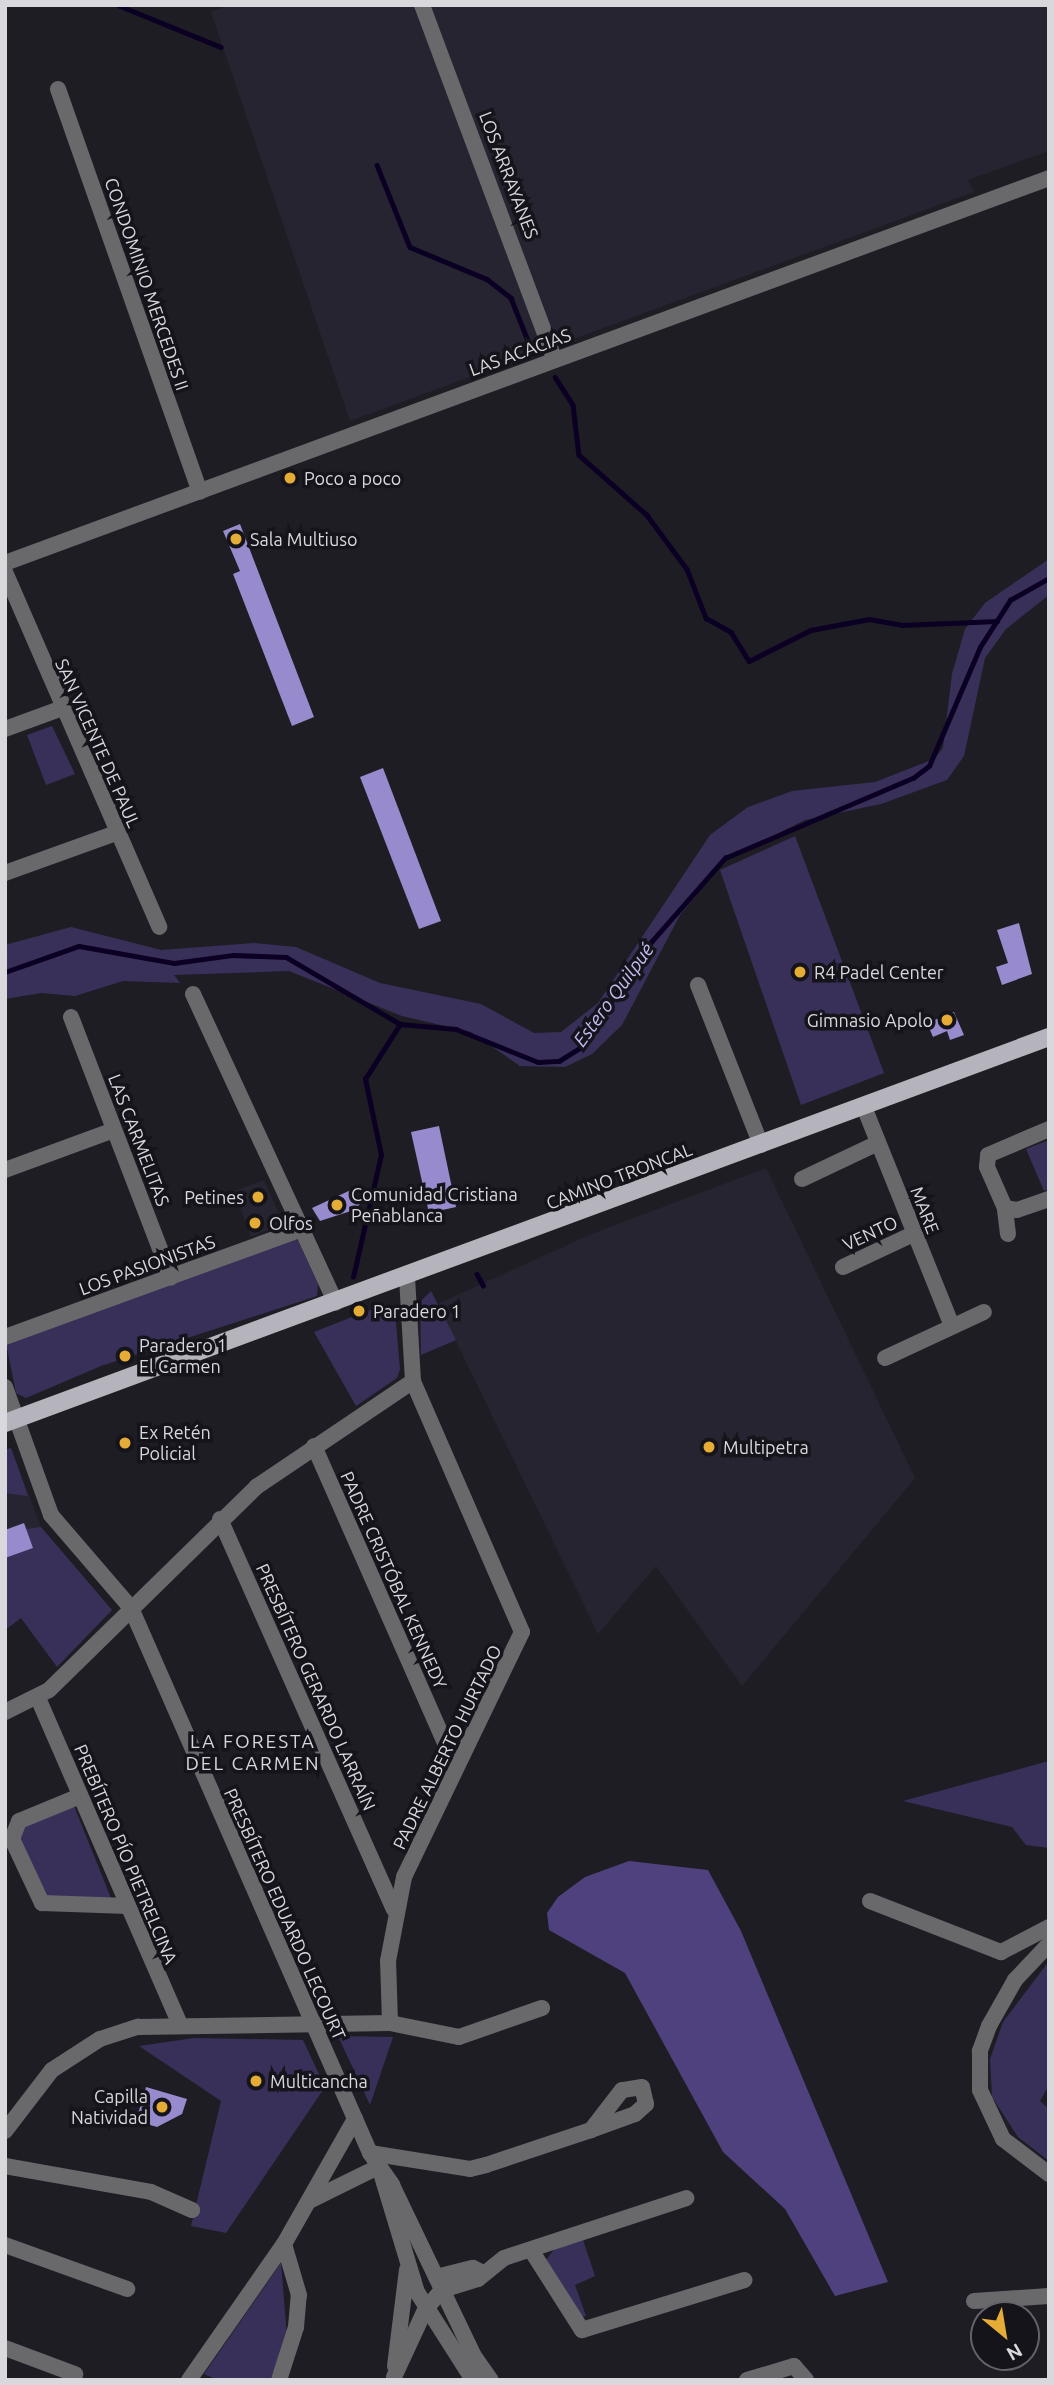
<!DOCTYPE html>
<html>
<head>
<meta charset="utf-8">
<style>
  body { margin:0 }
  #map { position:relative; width:1054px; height:2385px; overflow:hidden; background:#1e1d24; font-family:Ubuntu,sans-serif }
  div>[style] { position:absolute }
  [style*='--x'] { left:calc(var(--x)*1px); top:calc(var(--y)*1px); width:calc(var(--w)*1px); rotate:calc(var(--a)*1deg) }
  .built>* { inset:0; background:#262430 }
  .green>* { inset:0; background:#393059 }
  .forest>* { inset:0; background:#4f417d }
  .stream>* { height:4.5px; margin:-2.25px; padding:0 2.25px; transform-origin:2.25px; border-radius:2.25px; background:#0b0023 }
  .building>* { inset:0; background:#978acd }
  .minor>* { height:16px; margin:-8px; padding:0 8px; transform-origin:8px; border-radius:8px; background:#69696c }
  .major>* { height:18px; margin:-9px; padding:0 9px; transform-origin:9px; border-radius:9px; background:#b5b4bc }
  .dots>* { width:19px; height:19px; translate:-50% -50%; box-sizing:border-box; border:4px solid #15141b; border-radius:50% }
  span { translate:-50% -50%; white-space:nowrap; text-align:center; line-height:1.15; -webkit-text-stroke:7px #15141b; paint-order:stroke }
  .street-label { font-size:18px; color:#d9d8dd }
  .poi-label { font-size:18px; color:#d9d8dd }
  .left { translate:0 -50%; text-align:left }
  .right { translate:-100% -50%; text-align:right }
  .water-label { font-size:19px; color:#c5bcf2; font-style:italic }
  .neighbourhood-label { font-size:19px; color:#d7d6df; letter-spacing:2px }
  .frame { position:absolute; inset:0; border:7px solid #d9d8dd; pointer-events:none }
  .north { position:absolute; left:970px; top:2301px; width:70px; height:70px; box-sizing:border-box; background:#15141b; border:2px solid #636269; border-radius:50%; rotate:150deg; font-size:19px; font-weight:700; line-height:28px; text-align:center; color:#d9d8dd }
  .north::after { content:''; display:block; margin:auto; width:24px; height:32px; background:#e5ad35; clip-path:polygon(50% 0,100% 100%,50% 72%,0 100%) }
</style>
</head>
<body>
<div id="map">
  <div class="built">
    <i style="clip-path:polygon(228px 5px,1049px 5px,1049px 151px,968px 180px,974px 192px,350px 421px,211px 12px)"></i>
    <i style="clip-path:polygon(766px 1168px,915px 1478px,742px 1686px,656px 1566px,598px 1634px,438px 1304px,589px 1235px)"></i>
    <i style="clip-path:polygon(264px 1180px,281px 1218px,277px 1226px,251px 1237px,234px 1191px)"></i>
    <i style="clip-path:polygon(11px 1448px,41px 1527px,51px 1539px,5px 1558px,5px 1450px)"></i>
  </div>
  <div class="green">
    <i style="clip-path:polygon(1049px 559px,1049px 595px,1006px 629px,985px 658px,964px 756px,947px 780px,881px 804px,805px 820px,726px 859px,680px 915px,622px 1025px,592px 1054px,565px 1067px,520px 1066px,471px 1032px,402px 1016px,289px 971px,174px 975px,180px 983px,123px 981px,75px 996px,41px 993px,5px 999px,5px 945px,71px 927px,161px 950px,254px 943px,296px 947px,380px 983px,481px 1004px,534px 1033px,561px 1032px,598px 1003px,710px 835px,748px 807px,792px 791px,875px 782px,934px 759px,943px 748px,952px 674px,965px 629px,985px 603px)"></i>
    <i style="clip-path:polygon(52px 726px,75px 774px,46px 785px,27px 735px)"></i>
    <i style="clip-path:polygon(795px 836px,884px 1073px,801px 1105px,720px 870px)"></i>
    <i style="clip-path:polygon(1049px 1140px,1049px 1189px,1044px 1191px,1026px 1149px)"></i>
    <i style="clip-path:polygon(291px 1237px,298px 1241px,318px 1284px,317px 1296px,101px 1366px,26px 1398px,16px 1393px,6px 1343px)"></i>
    <i style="clip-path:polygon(431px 1291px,456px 1340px,421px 1355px,420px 1302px)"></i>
    <i style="clip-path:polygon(385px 1304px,395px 1312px,400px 1369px,397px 1378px,356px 1406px,314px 1332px)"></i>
    <i style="clip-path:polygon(11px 1448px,28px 1496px,5px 1493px,5px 1450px)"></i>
    <i style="clip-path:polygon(41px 1527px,112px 1610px,57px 1667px,21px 1618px,5px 1630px,5px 1558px,26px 1529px)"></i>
    <i style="clip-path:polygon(1049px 1761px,1049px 1848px,1026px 1845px,1012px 1827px,903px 1801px)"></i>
    <i style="clip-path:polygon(74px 1806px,113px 1903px,45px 1900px,15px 1840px,26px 1826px)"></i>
    <i style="clip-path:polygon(1049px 1961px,1049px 2085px,1040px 2101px,1049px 2109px,1049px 2161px,1018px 2137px,992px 2097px,990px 2059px,1003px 2022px)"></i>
    <i style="clip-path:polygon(338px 2036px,393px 2037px,370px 2105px)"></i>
    <i style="clip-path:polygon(194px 2038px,303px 2040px,325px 2087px,226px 2233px,191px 2226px,221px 2101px,139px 2046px)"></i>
    <i style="clip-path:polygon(582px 2237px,595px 2276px,575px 2285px,586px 2316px,579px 2317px,546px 2260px,556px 2247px)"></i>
    <i style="clip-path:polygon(281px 2263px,287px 2337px,270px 2380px,218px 2380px,204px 2374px)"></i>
  </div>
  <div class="forest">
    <i style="clip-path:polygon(629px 1861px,708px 1870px,741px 1931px,888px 2282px,835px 2296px,785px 2209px,723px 2152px,625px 1973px,549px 1930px,547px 1913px,558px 1897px,585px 1877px)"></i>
  </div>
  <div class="stream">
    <i style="--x:118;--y:5;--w:111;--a:22.2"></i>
    <i style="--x:377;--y:165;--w:88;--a:68.1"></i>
    <i style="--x:410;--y:247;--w:83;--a:22.6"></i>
    <i style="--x:487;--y:279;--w:31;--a:38"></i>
    <i style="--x:511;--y:298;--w:59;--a:68.2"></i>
    <i style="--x:555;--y:377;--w:33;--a:57"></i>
    <i style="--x:573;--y:405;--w:50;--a:83.2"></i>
    <i style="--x:579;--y:455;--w:91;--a:41.4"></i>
    <i style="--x:647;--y:515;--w:67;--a:53.5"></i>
    <i style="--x:687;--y:569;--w:53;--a:68.8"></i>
    <i style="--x:706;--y:618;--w:29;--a:29"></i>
    <i style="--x:731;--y:632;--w:34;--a:58"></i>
    <i style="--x:749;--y:661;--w:69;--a:-26.6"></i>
    <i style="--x:811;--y:630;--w:59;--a:-10.7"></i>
    <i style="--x:869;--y:619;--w:34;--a:10"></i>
    <i style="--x:902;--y:625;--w:95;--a:-2.4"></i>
    <i style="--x:5;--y:972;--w:78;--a:-19.4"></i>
    <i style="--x:79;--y:946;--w:97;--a:10.1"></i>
    <i style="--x:174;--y:963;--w:60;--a:-7.7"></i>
    <i style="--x:233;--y:955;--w:53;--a:2.2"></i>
    <i style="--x:286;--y:957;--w:132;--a:30.4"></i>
    <i style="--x:400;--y:1024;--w:56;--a:5.1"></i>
    <i style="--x:456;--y:1029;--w:88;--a:21.9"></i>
    <i style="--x:538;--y:1062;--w:21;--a:-3"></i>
    <i style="--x:559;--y:1061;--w:25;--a:-32"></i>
    <i style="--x:580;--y:1048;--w:129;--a:-56.1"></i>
    <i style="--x:652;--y:941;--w:111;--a:-48.7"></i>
    <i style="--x:725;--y:858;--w:204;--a:-23.1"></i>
    <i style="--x:913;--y:778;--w:20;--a:-37"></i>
    <i style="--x:929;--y:766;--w:129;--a:-66.8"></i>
    <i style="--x:980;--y:647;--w:56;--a:-57.4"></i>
    <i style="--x:1010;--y:600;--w:45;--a:-29.4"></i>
    <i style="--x:477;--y:1274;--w:13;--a:61"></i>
    <i style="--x:353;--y:1277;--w:125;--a:-77.1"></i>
    <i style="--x:381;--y:1155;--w:78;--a:-101.9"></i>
    <i style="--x:365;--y:1079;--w:65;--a:-57.5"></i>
  </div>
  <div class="building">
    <i style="clip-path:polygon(240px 524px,314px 717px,292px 726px,233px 574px,240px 571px,223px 531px)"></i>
    <i style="clip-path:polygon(383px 768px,441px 921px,419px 929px,360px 777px)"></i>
    <i style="clip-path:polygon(1019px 923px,1032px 974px,1002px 985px,996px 967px,1008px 963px,997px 930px)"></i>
    <i style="clip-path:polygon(954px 1012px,964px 1035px,950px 1040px,947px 1031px,933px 1037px,927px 1023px)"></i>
    <i style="clip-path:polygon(439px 1126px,456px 1207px,429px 1213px,411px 1132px)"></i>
    <i style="clip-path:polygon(353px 1189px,361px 1203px,354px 1210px,320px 1221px,312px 1208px)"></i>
    <i style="clip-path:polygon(24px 1523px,33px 1548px,5px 1558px,5px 1530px)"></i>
    <i style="clip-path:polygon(146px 2087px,187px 2099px,182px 2114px,157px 2127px,136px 2121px)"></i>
  </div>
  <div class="minor">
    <i style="--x:422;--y:5;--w:379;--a:69.5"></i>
    <i style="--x:58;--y:89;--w:427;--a:70.6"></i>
    <i style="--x:5;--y:563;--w:1113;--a:-20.24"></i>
    <i style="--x:5;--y:572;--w:387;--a:66.5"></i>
    <i style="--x:5;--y:729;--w:59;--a:-20"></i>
    <i style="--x:5;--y:873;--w:118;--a:-19.8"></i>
    <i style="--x:698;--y:985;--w:172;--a:68.5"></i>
    <i style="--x:193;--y:994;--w:340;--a:65.2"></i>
    <i style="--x:71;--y:1017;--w:279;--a:69"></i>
    <i style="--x:864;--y:1107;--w:236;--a:68.1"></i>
    <i style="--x:5;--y:1170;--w:116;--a:-20.2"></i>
    <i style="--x:802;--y:1179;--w:84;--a:-25.3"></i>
    <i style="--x:1005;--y:1208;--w:12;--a:9"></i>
    <i style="--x:1017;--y:1210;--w:34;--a:-19"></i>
    <i style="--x:1008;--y:1234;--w:26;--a:-97"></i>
    <i style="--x:1005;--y:1208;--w:45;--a:-113.7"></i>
    <i style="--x:987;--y:1167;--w:12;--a:-85"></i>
    <i style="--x:988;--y:1155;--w:66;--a:-23.1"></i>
    <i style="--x:843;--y:1267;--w:77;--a:-25.2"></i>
    <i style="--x:5;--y:1337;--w:316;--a:-20"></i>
    <i style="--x:885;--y:1358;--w:109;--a:-24.9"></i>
    <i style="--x:5;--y:1387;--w:136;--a:70.2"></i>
    <i style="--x:51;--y:1515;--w:123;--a:49.3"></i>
    <i style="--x:131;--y:1608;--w:595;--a:66.32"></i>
    <i style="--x:370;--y:2153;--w:39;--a:55"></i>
    <i style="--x:392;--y:2185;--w:190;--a:64.4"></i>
    <i style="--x:474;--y:2356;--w:29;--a:55"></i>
    <i style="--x:314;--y:1446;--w:352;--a:66.2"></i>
    <i style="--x:220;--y:1519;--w:427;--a:66"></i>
    <i style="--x:38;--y:1698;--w:356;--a:66.5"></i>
    <i style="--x:5;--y:1712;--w:49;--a:-26.6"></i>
    <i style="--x:49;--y:1690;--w:290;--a:-44.4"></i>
    <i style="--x:256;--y:1487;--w:189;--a:-34"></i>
    <i style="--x:80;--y:1796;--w:66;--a:157.7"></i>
    <i style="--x:19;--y:1821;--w:19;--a:111"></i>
    <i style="--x:12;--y:1839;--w:71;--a:64.9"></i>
    <i style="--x:42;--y:1903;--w:86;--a:2"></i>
    <i style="--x:870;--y:1901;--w:141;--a:21.3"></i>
    <i style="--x:1001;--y:1952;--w:54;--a:-27.5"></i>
    <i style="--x:1049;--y:1944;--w:50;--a:133.4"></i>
    <i style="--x:1015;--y:1980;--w:53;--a:119.5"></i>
    <i style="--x:989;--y:2026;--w:27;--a:110"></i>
    <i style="--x:980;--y:2051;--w:39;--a:90"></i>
    <i style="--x:980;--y:2090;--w:54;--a:64.9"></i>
    <i style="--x:1003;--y:2139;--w:58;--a:37.3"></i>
    <i style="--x:390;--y:2023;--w:62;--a:-91.8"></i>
    <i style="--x:388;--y:1961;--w:86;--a:-79.2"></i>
    <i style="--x:404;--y:1877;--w:272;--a:-64.3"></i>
    <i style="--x:522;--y:1632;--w:274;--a:-113.5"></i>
    <i style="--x:413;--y:1381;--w:103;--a:-93.3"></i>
    <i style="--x:5;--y:2131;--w:77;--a:-52.4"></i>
    <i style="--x:52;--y:2070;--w:57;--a:-32.9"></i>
    <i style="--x:100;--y:2039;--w:40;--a:-18"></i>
    <i style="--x:138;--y:2027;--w:252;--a:-0.9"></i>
    <i style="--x:390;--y:2023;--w:70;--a:11.5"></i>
    <i style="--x:459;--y:2037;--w:88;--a:-19.3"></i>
    <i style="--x:370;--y:2153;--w:101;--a:9.1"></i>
    <i style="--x:470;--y:2169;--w:16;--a:-14"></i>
    <i style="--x:486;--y:2165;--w:111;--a:-18.4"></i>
    <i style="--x:591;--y:2130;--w:47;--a:-20"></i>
    <i style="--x:635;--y:2114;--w:15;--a:-42"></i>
    <i style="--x:646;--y:2104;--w:17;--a:-103"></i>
    <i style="--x:642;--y:2087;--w:20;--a:171"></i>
    <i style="--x:622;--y:2090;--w:51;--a:127.8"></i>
    <i style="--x:5;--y:2166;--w:148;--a:10.1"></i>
    <i style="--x:151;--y:2192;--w:45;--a:23.7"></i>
    <i style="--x:381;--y:2173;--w:124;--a:73.2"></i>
    <i style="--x:417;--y:2292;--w:104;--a:57.5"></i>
    <i style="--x:311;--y:2200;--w:75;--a:-26.2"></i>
    <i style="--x:5;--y:2245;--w:130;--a:19.8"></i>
    <i style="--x:531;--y:2250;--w:95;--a:57.5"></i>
    <i style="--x:582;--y:2330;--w:170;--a:-17.1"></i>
    <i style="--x:436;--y:2277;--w:38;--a:-14"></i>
    <i style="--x:473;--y:2268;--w:11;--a:27"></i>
    <i style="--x:974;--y:2301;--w:75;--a:-3.8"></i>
    <i style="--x:5;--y:2348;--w:75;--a:20.4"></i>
    <i style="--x:395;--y:2366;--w:97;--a:-82.9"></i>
    <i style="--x:394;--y:2377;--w:74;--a:-65.2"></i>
    <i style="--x:425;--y:2310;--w:26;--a:-50"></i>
    <i style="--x:442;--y:2290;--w:38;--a:-17"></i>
    <i style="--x:478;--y:2279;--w:33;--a:-39"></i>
    <i style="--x:504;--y:2258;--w:192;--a:-18.2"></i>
    <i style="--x:189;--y:2380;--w:166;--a:-55.1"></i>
    <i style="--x:284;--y:2244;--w:144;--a:-60.4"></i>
    <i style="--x:279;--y:2380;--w:56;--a:-72.2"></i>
    <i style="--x:296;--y:2327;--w:32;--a:-85"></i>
    <i style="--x:299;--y:2295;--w:53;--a:-106.4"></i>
    <i style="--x:747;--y:2380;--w:49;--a:-16.6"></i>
    <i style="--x:794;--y:2366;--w:18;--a:49"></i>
  </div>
  <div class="major">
    <i style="--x:5;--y:1423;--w:1113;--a:-20.29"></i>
  </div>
  <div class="dots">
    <i style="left:290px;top:478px;background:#e5ad35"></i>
    <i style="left:236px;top:539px;background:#e5ad35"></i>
    <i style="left:800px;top:972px;background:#e5ad35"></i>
    <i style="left:947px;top:1020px;background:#e5ad35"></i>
    <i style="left:258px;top:1197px;background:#e5ad35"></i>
    <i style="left:337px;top:1205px;background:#e5ad35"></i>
    <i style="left:255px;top:1223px;background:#e5ad35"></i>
    <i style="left:359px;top:1311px;background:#e5ad35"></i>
    <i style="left:125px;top:1356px;background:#e5ad35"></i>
    <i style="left:125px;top:1443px;background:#e5ad35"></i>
    <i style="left:709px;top:1447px;background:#e5ad35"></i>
    <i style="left:256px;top:2081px;background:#e5ad35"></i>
    <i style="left:162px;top:2107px;background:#e5ad35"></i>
  </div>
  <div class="street-label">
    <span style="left:509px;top:175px;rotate:69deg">LOS ARRAYANES</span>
    <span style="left:147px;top:284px;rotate:71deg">CONDOMINIO MERCEDES II</span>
    <span style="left:520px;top:352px;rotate:-20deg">LAS ACACIAS</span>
    <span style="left:98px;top:743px;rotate:66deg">SAN VICENTE DE PAUL</span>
    <span style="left:139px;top:1140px;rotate:69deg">LAS CARMELITAS</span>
    <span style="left:619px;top:1176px;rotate:-21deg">CAMINO TRONCAL</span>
    <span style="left:925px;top:1210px;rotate:69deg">MARE</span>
    <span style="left:870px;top:1233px;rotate:-25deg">VENTO</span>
    <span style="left:147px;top:1265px;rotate:-20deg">LOS PASIONISTAS</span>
    <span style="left:394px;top:1580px;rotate:66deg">PADRE CRISTÓBAL KENNEDY</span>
    <span style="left:316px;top:1687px;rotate:66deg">PRESBÍTERO GERARDO LARRAÍN</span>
    <span style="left:447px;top:1747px;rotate:-64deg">PADRE ALBERTO HURTADO</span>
    <span style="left:126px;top:1854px;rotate:67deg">PREBÍTERO PÍO PIETRELCINA</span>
    <span style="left:285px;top:1914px;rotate:66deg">PRESBÍTERO EDUARDO LECOURT</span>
  </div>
  <div class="poi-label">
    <span class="left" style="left:304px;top:478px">Poco a poco</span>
    <span class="left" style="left:250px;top:539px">Sala Multiuso</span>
    <span class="left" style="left:814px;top:972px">R4 Padel Center</span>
    <span class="right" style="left:933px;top:1020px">Gimnasio Apolo</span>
    <span class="left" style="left:351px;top:1205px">Comunidad Cristiana<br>Peñablanca</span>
    <span class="right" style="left:244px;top:1197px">Petines</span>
    <span class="left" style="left:269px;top:1223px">Olfos</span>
    <span class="left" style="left:373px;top:1311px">Paradero 1</span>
    <span class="left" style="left:139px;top:1356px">Paradero 1<br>El Carmen</span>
    <span class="left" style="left:139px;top:1443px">Ex Retén<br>Policial</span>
    <span class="left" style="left:723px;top:1447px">Multipetra</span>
    <span class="left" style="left:270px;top:2081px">Multicancha</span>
    <span class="right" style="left:148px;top:2107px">Capilla<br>Natividad</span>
  </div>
  <div class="water-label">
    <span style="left:614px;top:995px;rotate:-54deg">Estero Quilpué</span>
  </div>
  <div class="neighbourhood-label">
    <span style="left:253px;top:1753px">LA FORESTA<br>DEL CARMEN</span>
  </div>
  <div class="frame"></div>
  <div class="north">N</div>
</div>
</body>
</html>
